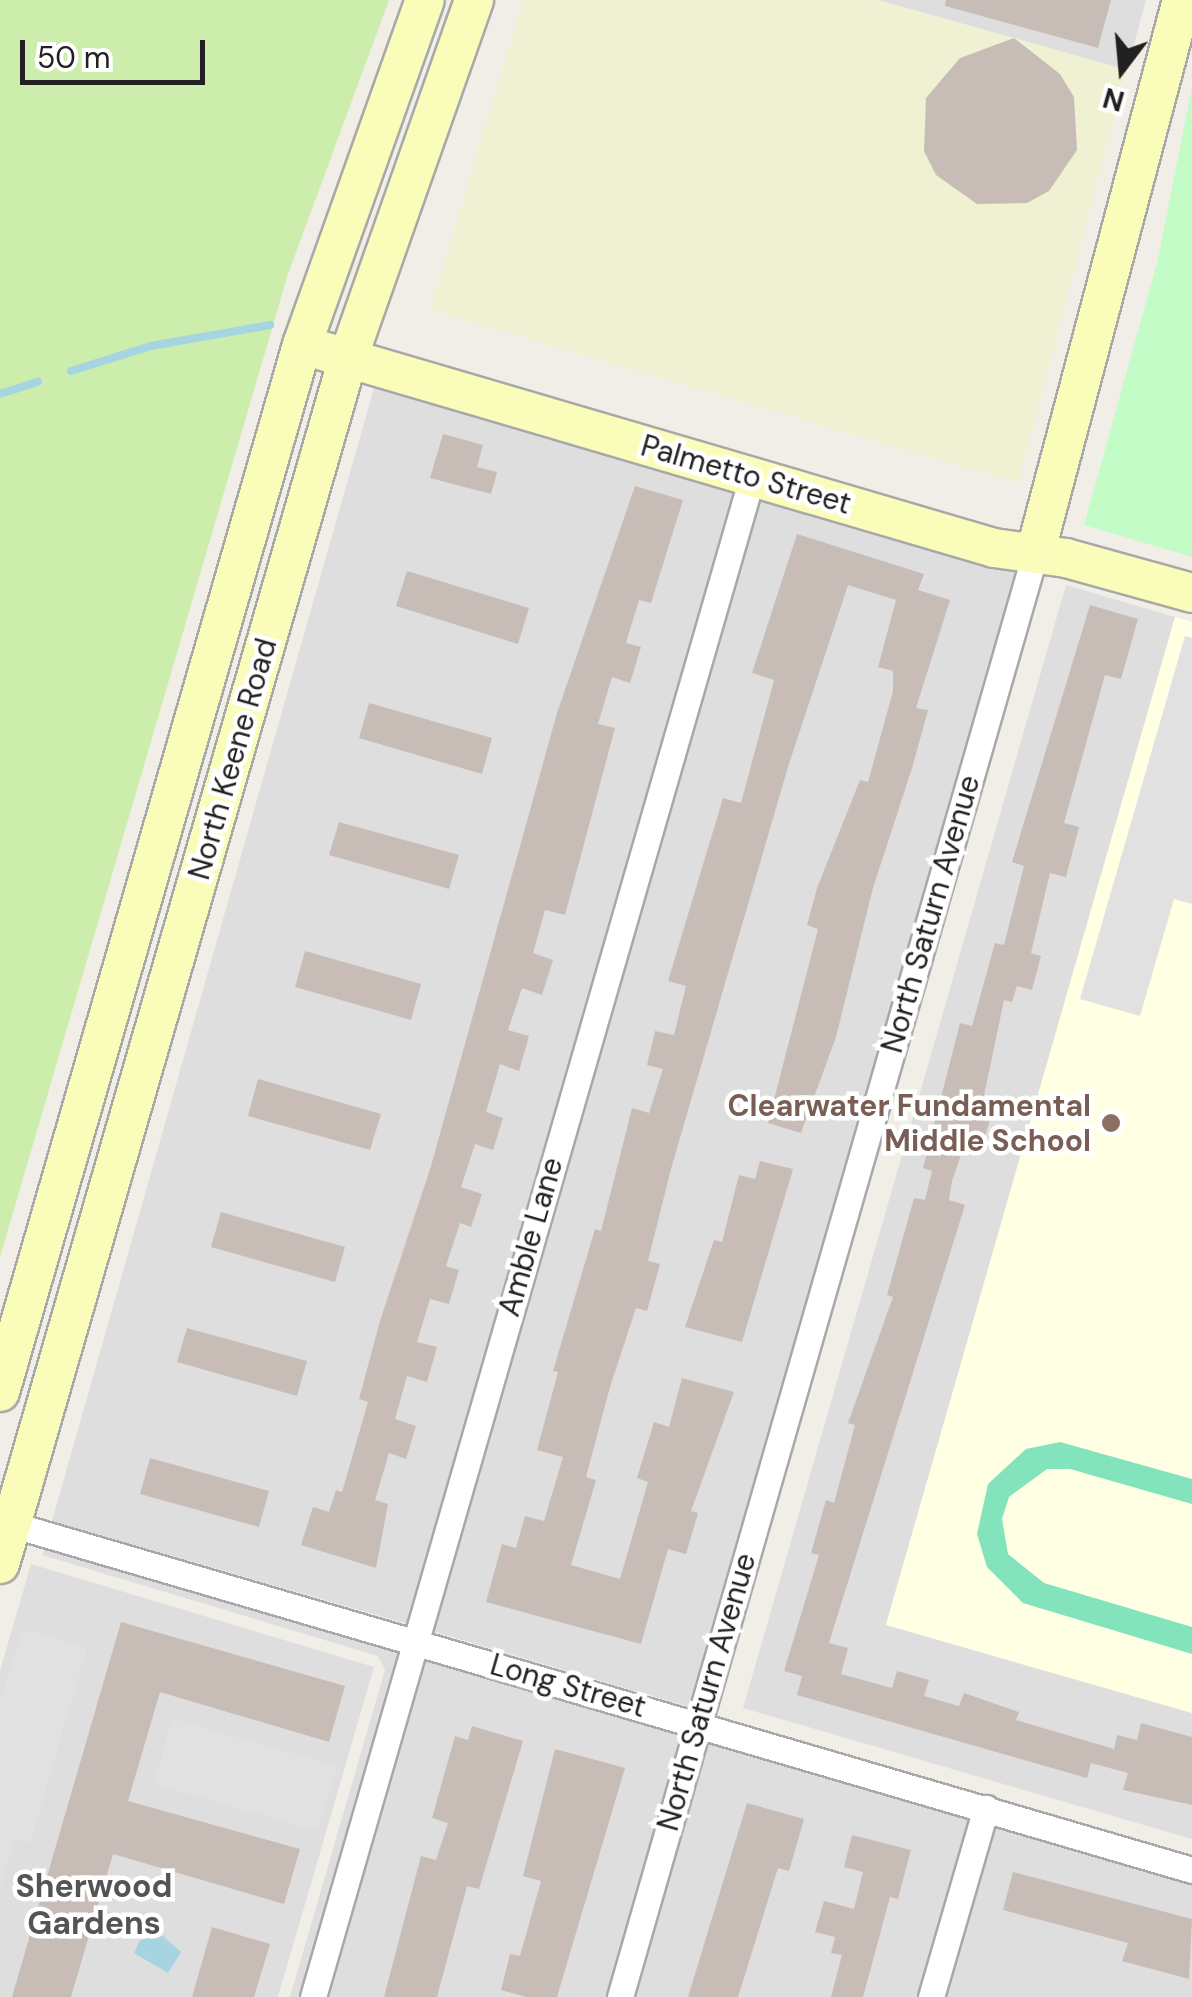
<!DOCTYPE html>
<html>
<head>
<meta charset="utf-8">
<style>
  body { margin:0 }
  #map { position:relative; width:1192px; height:1997px; overflow:hidden; background:#f1eee7; font-family:"DM Sans",sans-serif }
  div>[style] { position:absolute }
  [style*='--x'] { left:calc(var(--x)*1px); top:calc(var(--y)*1px); width:calc(var(--w)*1px); rotate:calc(var(--a)*1deg) }
  .residential>* { inset:0; background:#dfdede }
  .education>* { inset:0; background:#ffffe3 }
  .farmland>* { inset:0; background:#eff1d2 }
  .grass>* { inset:0; background:#ccedac }
  .park>* { inset:0; background:#c4fcc7 }
  .pitch>* { inset:0; background:#82e3bd }
  .parking>* { inset:0; background:#e1e1e1 }
  .water>* { inset:0; background:#a6d4e1 }
  .stream>* { height:8px; margin:-4px; padding:0 4px; transform-origin:4px; border-radius:4px; background:#a6d4e1 }
  .building>* { inset:0; background:#c7bdb6 }
  .roads { filter:drop-shadow(2px 0 #a8a8a8) drop-shadow(-2px 0 #a8a8a8) drop-shadow(0 2px #a8a8a8) drop-shadow(0 -2px #a8a8a8) }
  .street>* { height:25px; margin:-12.5px; padding:0 12.5px; transform-origin:12.5px; border-radius:12.5px; background:#fff }
  .secondary>* { height:38px; margin:-19px; padding:0 19px; transform-origin:19px; border-radius:19px; background:#fafcba }
  .dots>* { width:28px; height:28px; translate:-50% -50%; box-sizing:border-box; border:5px solid #fff; border-radius:50% }
  span { translate:-50% -50%; white-space:nowrap; text-align:center; line-height:1.15; -webkit-text-stroke:9px #fff; paint-order:stroke }
  .street-label { font-size:30px; color:#212121 }
  .education-label { font-size:30px; color:#785e54; font-weight:700 }
  .right { translate:-100% -50%; text-align:right }
  .neighbourhood-label { font-size:32px; color:#545454; font-weight:700 }
  .north { position:absolute; left:1072px; top:20px; width:100px; height:100px; -webkit-text-stroke:8px #fff; paint-order:stroke; rotate:196deg; font-size:28px; font-weight:700; line-height:40px; text-align:center; color:#212121 }
  .north::after { content:''; display:block; margin:auto; width:35px; height:45px; background:#212121; clip-path:polygon(50% 0,100% 100%,50% 72%,0 100%) }
  .scale { position:absolute; left:20px; top:40px; width:185px; height:45px; box-sizing:border-box; border:5px solid #212121; border-top:0; padding-left:12px; font-size:30px; line-height:35px; white-space:nowrap; color:#212121; -webkit-text-stroke:8px #fff; paint-order:stroke }
</style>
</head>
<body>
<div id="map">
  <div class="residential">
    <i style="clip-path:polygon(878px 0,1146px 0,1127px 70px)"></i>
    <i style="clip-path:polygon(376px 381px,736px 487px,408px 1624px,52px 1521px)"></i>
    <i style="clip-path:polygon(760px 494px,1018px 566px,690px 1707px,432px 1631px)"></i>
    <i style="clip-path:polygon(1066px 585px,1175px 617px,886px 1624px,1192px 1713px,1192px 1839px,743px 1708px)"></i>
    <i style="clip-path:polygon(44px 1549px,400px 1651px,300px 1997px,290px 1997px,385px 1670px,378px 1656px,42px 1555px)"></i>
    <i style="clip-path:polygon(31px 1564px,374px 1667px,278px 1997px,0 1997px,0 1671px)"></i>
    <i style="clip-path:polygon(424px 1659px,682px 1734px,607px 1997px,326px 1997px)"></i>
    <i style="clip-path:polygon(706px 1741px,969px 1819px,918px 1997px,633px 1997px)"></i>
    <i style="clip-path:polygon(994px 1826px,1192px 1885px,1192px 1997px,945px 1997px)"></i>
  </div>
  <div class="education">
    <i style="clip-path:polygon(1175px 617px,1192px 622px,1192px 1713px,886px 1625px)"></i>
  </div>
  <div class="farmland">
    <i style="clip-path:polygon(523px 0,878px 0,1127px 70px,1018px 483px,430px 310px)"></i>
  </div>
  <div class="grass">
    <i style="clip-path:polygon(0 0,389px 0,288px 274px,0 1257px)"></i>
  </div>
  <div class="park">
    <i style="clip-path:polygon(1192px 87px,1192px 557px,1084px 525px,1158px 259px)"></i>
  </div>
  <div class="pitch">
    <i style="clip-path:polygon(1060px 1442px,1192px 1479px,1192px 1504px,1070px 1469px,1047px 1469px,1009px 1497px,1002px 1519px,1008px 1554px,1044px 1583px,1192px 1627px,1192px 1654px,1023px 1603px,987px 1567px,977px 1534px,988px 1484px,1026px 1449px)"></i>
  </div>
  <div class="parking">
    <i style="clip-path:polygon(1185px 636px,1192px 638px,1192px 904px,1174px 899px,1140px 1016px,1080px 999px)"></i>
    <i style="clip-path:polygon(22px 1629px,87px 1648px,30px 1843px,15px 1839px,0 1889px,0 1703px)"></i>
    <i style="clip-path:polygon(172px 1719px,337px 1766px,318px 1831px,154px 1784px)"></i>
  </div>
  <div class="water">
    <i style="clip-path:polygon(163px 1936px,181px 1952px,168px 1973px,134px 1953px,140px 1940px)"></i>
  </div>
  <div class="stream">
    <i style="--x:71;--y:371;--w:84;--a:-17.4"></i>
    <i style="--x:151;--y:346;--w:121;--a:-10"></i>
    <i style="--x:0;--y:394;--w:40;--a:-18"></i>
  </div>
  <div class="building">
    <i style="clip-path:polygon(946px 0,1111px 0,1098px 48px,945px 6px)"></i>
    <i style="clip-path:polygon(1014px 38px,1060px 74px,1074px 97px,1077px 150px,1049px 191px,1027px 203px,977px 204px,936px 175px,924px 151px,926px 98px,960px 58px)"></i>
    <i style="clip-path:polygon(443px 434px,483px 445px,477px 467px,497px 472px,491px 494px,430px 478px)"></i>
    <i style="clip-path:polygon(635px 486px,683px 500px,651px 603px,639px 600px,626px 643px,641px 647px,630px 683px,612px 677px,598px 724px,615px 728px,565px 915px,545px 910px,533px 953px,553px 960px,542px 995px,522px 988px,508px 1030px,529px 1036px,519px 1071px,500px 1064px,486px 1112px,503px 1118px,493px 1150px,475px 1144px,461px 1187px,482px 1194px,471px 1227px,460px 1223px,446px 1266px,459px 1270px,449px 1304px,430px 1299px,417px 1342px,437px 1347px,427px 1382px,407px 1376px,395px 1419px,416px 1426px,406px 1459px,389px 1453px,375px 1500px,388px 1504px,376px 1568px,301px 1545px,313px 1507px,329px 1512px,336px 1490px,342px 1492px,368px 1402px,359px 1399px,380px 1321px,431px 1166px,557px 713px)"></i>
    <i style="clip-path:polygon(797px 534px,924px 574px,918px 590px,950px 600px,916px 708px,928px 710px,913px 765px,873px 888px,836px 1037px,801px 1133px,768px 1123px,818px 929px,807px 925px,817px 888px,860px 780px,868px 782px,893px 691px,893px 671px,878px 667px,896px 600px,848px 585px,788px 767px,671px 1169px,648px 1261px,660px 1264px,647px 1311px,636px 1308px,610px 1387px,586px 1477px,596px 1480px,571px 1565px,620px 1579px,648px 1482px,637px 1478px,654px 1422px,669px 1427px,682px 1378px,734px 1392px,691px 1511px,698px 1513px,686px 1554px,668px 1549px,641px 1644px,486px 1602px,502px 1544px,516px 1548px,525px 1516px,544px 1521px,563px 1457px,537px 1450px,558px 1372px,553px 1371px,595px 1229px,601px 1231px,632px 1108px,649px 1113px,663px 1069px,647px 1065px,655px 1031px,674px 1035px,686px 986px,668px 981px,723px 798px,741px 803px,774px 680px,752px 673px)"></i>
    <i style="clip-path:polygon(407px 571px,529px 608px,518px 644px,396px 606px)"></i>
    <i style="clip-path:polygon(1090px 605px,1138px 619px,1121px 679px,1105px 675px,1064px 823px,1079px 827px,1066px 877px,1050px 873px,1031px 953px,1041px 956px,1032px 990px,1017px 986px,1012px 1002px,1004px 1000px,981px 1110px,992px 1114px,981px 1148px,965px 1143px,952px 1181px,949px 1200px,965px 1205px,829px 1643px,848px 1648px,841px 1674px,892px 1688px,897px 1671px,929px 1680px,924px 1696px,959px 1706px,964px 1693px,1019px 1712px,1016px 1720px,1114px 1749px,1117px 1735px,1137px 1740px,1141px 1723px,1192px 1737px,1192px 1805px,1123px 1790px,1128px 1773px,1091px 1763px,1087px 1778px,797px 1695px,802px 1676px,784px 1671px,819px 1555px,811px 1553px,826px 1500px,834px 1503px,855px 1425px,848px 1423px,893px 1297px,887px 1295px,914px 1198px,925px 1200px,932px 1171px,923px 1168px,960px 1023px,972px 1026px,995px 943px,1004px 945px,1024px 866px,1012px 862px)"></i>
    <i style="clip-path:polygon(369px 703px,492px 738px,482px 774px,359px 738px)"></i>
    <i style="clip-path:polygon(339px 822px,459px 855px,449px 889px,329px 855px)"></i>
    <i style="clip-path:polygon(305px 951px,421px 984px,411px 1020px,295px 987px)"></i>
    <i style="clip-path:polygon(258px 1079px,381px 1114px,370px 1150px,248px 1116px)"></i>
    <i style="clip-path:polygon(760px 1161px,793px 1169px,742px 1342px,685px 1327px,714px 1240px,722px 1242px,739px 1175px,755px 1179px)"></i>
    <i style="clip-path:polygon(221px 1212px,345px 1247px,335px 1282px,211px 1247px)"></i>
    <i style="clip-path:polygon(187px 1328px,307px 1361px,297px 1396px,177px 1362px)"></i>
    <i style="clip-path:polygon(150px 1458px,269px 1491px,259px 1527px,140px 1494px)"></i>
    <i style="clip-path:polygon(121px 1622px,345px 1686px,329px 1742px,160px 1692px,128px 1801px,300px 1849px,284px 1904px,113px 1854px,71px 1997px,12px 1997px)"></i>
    <i style="clip-path:polygon(472px 1726px,523px 1741px,479px 1889px,467px 1886px,437px 1997px,384px 1997px,421px 1856px,436px 1860px,448px 1823px,432px 1818px,455px 1736px,468px 1740px)"></i>
    <i style="clip-path:polygon(555px 1749px,625px 1768px,557px 1997px,526px 1997px,501px 1990px,510px 1954px,520px 1956px,541px 1881px,523px 1876px)"></i>
    <i style="clip-path:polygon(747px 1803px,804px 1819px,789px 1871px,778px 1868px,738px 1997px,688px 1997px)"></i>
    <i style="clip-path:polygon(852px 1835px,911px 1850px,898px 1899px,890px 1897px,863px 1997px,831px 1997px,842px 1955px,831px 1953px,835px 1937px,815px 1932px,824px 1901px,854px 1909px,863px 1872px,844px 1867px)"></i>
    <i style="clip-path:polygon(1013px 1872px,1192px 1919px,1189px 1979px,1122px 1961px,1128px 1943px,1003px 1910px)"></i>
    <i style="clip-path:polygon(212px 1927px,270px 1944px,254px 1997px,192px 1997px)"></i>
  </div>
  <div class="roads">
    <div class="street">
      <i style="--x:0;--y:1521;--w:1242;--a:16.32"></i>
      <i style="--x:313;--y:1997;--w:1582;--a:-73.89"></i>
      <i style="--x:620;--y:1997;--w:1501;--a:-73.96"></i>
      <i style="--x:931;--y:1997;--w:197;--a:-73.8"></i>
    </div>
    <div class="secondary">
      <i style="--x:323;--y:351;--w:699;--a:16.36"></i>
      <i style="--x:994;--y:548;--w:73;--a:7.9"></i>
      <i style="--x:1066;--y:558;--w:131;--a:15.5"></i>
      <i style="--x:1035;--y:554;--w:573;--a:-75.14"></i>
      <i style="--x:0;--y:1392;--w:1090;--a:-73.91"></i>
      <i style="--x:302;--y:345;--w:366;--a:-70.4"></i>
      <i style="--x:0;--y:1564;--w:1255;--a:-73.9"></i>
      <i style="--x:348;--y:358;--w:380;--a:-70.6"></i>
    </div>
  </div>
  <div class="dots">
    <i style="left:1111px;top:1123px;background:#8d6e63"></i>
  </div>
  <div class="street-label">
    <span style="left:746px;top:475px;rotate:16deg">Palmetto Street</span>
    <span style="left:233px;top:759px;rotate:-74deg">North Keene Road</span>
    <span style="left:931px;top:914px;rotate:-74deg">North Saturn Avenue</span>
    <span style="left:531px;top:1237px;rotate:-74deg">Amble Lane</span>
    <span style="left:568px;top:1686px;rotate:16deg">Long Street</span>
    <span style="left:707px;top:1692px;rotate:-74deg">North Saturn Avenue</span>
  </div>
  <div class="education-label">
    <span class="right" style="left:1091px;top:1123px">Clearwater Fundamental<br>Middle School</span>
  </div>
  <div class="neighbourhood-label">
    <span style="left:94px;top:1905px">Sherwood<br>Gardens</span>
  </div>
  <div class="north">N</div>
  <div class="scale">50 m</div>
</div>
</body>
</html>
